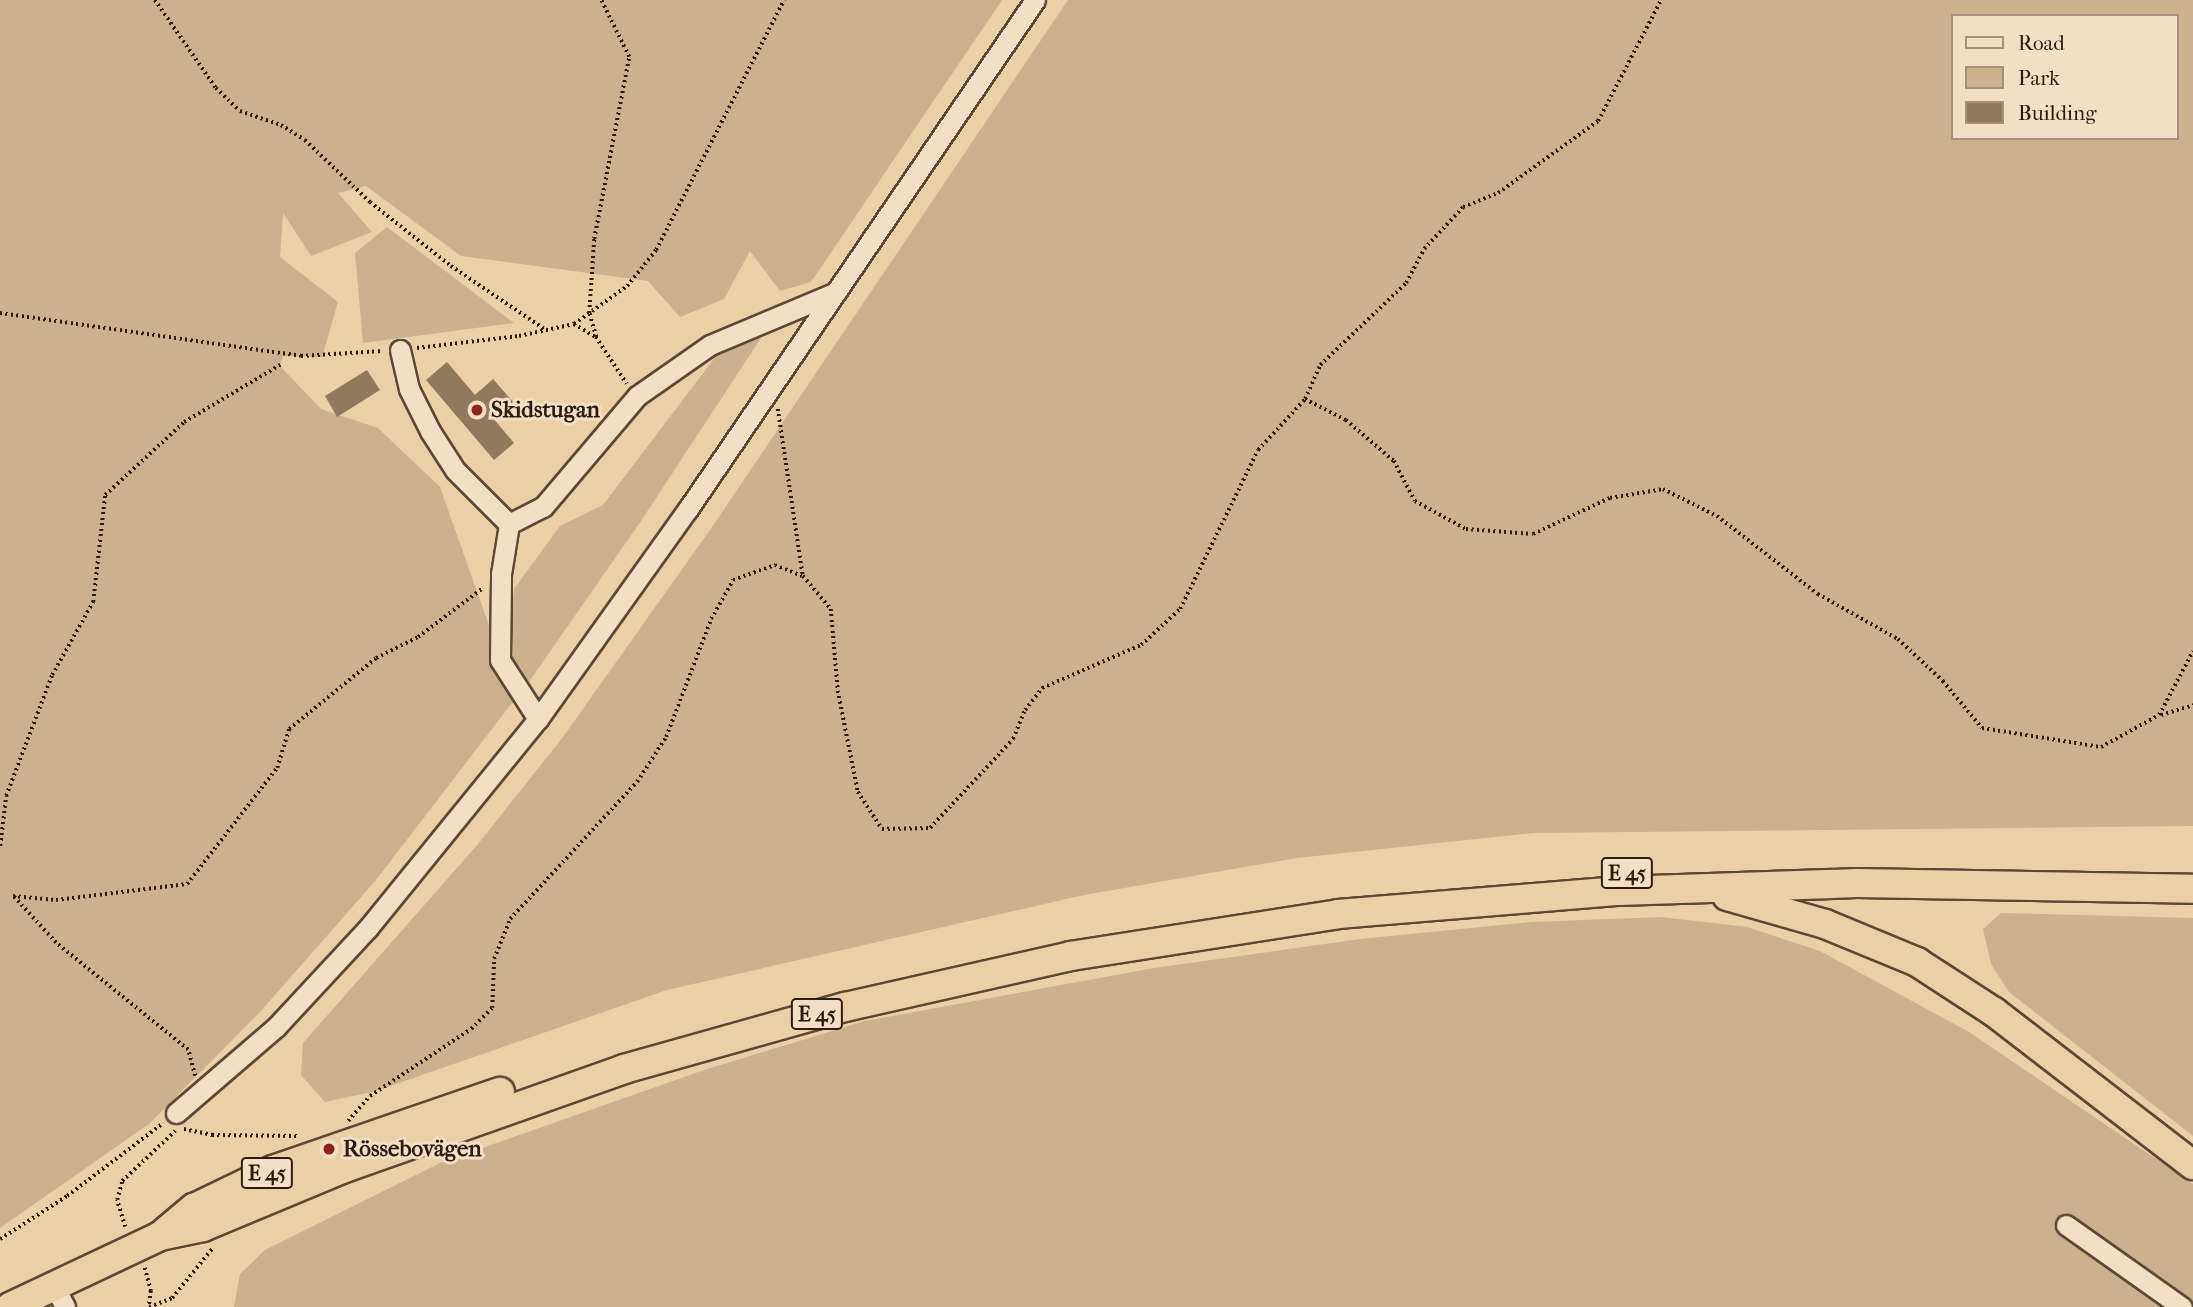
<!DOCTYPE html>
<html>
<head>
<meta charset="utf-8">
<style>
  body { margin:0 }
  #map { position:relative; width:2193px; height:1307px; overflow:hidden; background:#ecd0a5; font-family:"IM FELL French Canon",serif }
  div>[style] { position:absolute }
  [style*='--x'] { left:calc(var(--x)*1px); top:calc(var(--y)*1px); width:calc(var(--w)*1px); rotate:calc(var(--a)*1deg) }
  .green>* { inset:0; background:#cbb18c }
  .building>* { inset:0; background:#8f7a5e }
  .path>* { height:3.5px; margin-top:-1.75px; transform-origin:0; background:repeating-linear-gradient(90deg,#2b1c12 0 2px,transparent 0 5.5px) }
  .roads { filter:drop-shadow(2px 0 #5b4937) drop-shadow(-2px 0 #5b4937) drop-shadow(0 2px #5b4937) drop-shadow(0 -2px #5b4937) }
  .minor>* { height:19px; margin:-9.5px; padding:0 9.5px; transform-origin:9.5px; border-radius:9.5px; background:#f3e0c4 }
  .highway>* { height:28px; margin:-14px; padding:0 14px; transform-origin:14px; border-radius:14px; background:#ecd0a5 }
  .dots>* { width:19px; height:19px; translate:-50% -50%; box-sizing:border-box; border:4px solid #f3e0c4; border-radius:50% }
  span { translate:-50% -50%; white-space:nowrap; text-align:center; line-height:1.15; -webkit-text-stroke:6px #f3e0c4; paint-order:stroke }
  .shield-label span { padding:2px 5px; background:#f3e0c4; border:2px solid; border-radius:5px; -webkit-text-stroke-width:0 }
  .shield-label { font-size:21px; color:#2b1c12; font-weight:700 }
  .poi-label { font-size:23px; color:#2b1c12; font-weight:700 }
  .left { translate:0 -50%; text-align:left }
  .legend { position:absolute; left:1951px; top:14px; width:228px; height:126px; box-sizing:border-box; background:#f3e0c4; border:2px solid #a3927d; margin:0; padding:9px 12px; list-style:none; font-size:21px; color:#2b1c12 }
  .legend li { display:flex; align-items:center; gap:14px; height:35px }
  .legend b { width:35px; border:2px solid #a3927d }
</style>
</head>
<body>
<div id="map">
  <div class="green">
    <i style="clip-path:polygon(0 0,1002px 0,811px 282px,780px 291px,750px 251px,724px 299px,680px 317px,648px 281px,461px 256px,366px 186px,338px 193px,372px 232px,311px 256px,283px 213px,280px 257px,338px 302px,322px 357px,283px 356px,280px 366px,321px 409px,378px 428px,440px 487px,515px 699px,376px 880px,260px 1012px,149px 1124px,0 1228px)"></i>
    <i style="clip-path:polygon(evenodd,1068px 0,2193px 0,2193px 826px,1534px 833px,1297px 858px,1084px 895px,667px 990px,376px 1091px,325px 1102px,301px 1075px,303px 1043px,478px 844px,563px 737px,712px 527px,1068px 0,1953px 16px,2177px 16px,2177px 138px,1953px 138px,1953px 16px)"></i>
    <i style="clip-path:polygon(387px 227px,514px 323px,363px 343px,355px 253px)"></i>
    <i style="clip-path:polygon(769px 326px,641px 521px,526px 686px,506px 657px,514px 589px,560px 526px,603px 505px,729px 339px)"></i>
    <i style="clip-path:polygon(2001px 913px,2193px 918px,2193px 1136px,2009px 992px,1991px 964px,1983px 929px)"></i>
    <i style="clip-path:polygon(1661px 917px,1747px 927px,1820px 951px,1969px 1032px,2193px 1184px,2193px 1307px,234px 1307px,240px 1274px,265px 1250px,440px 1163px,704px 1070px,865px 1021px,1154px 968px,1360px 939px,1532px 922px)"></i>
  </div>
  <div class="building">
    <i style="clip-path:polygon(447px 362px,475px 395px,493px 379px,513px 402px,493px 418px,514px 443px,494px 460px,426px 380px)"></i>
    <i style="clip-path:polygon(367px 370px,380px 390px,337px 417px,325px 396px)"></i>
  </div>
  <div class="path">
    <i style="--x:155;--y:0;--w:107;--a:55.3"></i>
    <i style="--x:216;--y:88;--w:33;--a:44"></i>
    <i style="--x:240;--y:111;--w:43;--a:18.9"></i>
    <i style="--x:281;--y:125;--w:28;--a:32"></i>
    <i style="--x:305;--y:140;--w:90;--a:43.6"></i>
    <i style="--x:370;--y:202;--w:103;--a:38.3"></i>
    <i style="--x:451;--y:266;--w:115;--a:34"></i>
    <i style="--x:0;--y:313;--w:304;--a:8.1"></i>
    <i style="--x:301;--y:356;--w:81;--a:-3.5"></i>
    <i style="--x:574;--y:324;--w:26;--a:31"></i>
    <i style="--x:596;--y:337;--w:56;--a:56.6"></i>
    <i style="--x:596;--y:337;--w:25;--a:-106"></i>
    <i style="--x:589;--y:313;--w:74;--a:-86.1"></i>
    <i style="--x:594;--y:239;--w:185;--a:-79.1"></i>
    <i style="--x:629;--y:57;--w:64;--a:-116.2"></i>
    <i style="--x:417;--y:348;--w:103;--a:-6.7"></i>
    <i style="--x:519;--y:336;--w:56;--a:-12.3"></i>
    <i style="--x:574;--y:324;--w:65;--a:-35.6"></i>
    <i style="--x:627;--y:286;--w:46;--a:-51.1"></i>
    <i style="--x:656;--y:250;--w:281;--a:-62.9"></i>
    <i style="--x:1305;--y:399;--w:37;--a:-66"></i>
    <i style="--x:1320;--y:365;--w:119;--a:-43.6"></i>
    <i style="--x:1406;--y:283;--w:38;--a:-62"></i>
    <i style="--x:1424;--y:249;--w:57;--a:-47.1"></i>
    <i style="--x:1463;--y:207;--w:38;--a:-22"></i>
    <i style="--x:1498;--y:193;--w:123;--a:-35.8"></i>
    <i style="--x:1598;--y:121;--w:136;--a:-62.5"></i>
    <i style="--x:778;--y:409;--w:169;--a:81.5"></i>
    <i style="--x:803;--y:576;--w:43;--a:49.7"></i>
    <i style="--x:831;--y:609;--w:82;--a:85.1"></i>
    <i style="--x:838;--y:691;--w:103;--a:78.8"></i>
    <i style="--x:858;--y:792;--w:44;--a:57"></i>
    <i style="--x:882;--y:829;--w:48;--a:-1.2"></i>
    <i style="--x:930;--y:828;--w:122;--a:-47"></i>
    <i style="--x:1013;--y:739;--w:31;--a:-68"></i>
    <i style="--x:1025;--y:710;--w:28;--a:-52"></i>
    <i style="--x:1042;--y:688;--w:108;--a:-23.5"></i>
    <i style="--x:1141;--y:645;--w:53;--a:-42.7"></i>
    <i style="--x:1180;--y:609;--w:177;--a:-63.9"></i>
    <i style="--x:1258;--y:450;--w:69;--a:-47.3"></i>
    <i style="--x:1305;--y:399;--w:46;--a:27.1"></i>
    <i style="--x:1346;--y:420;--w:63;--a:40.5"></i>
    <i style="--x:1394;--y:461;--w:45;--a:62.3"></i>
    <i style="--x:1415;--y:501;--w:58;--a:28.8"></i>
    <i style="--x:1466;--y:529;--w:67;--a:4.3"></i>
    <i style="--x:1533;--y:534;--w:85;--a:-25.1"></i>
    <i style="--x:1610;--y:498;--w:54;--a:-9.6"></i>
    <i style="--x:1663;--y:489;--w:60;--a:26.6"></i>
    <i style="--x:1717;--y:516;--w:128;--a:37.7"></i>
    <i style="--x:1818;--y:594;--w:92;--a:29.4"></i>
    <i style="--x:1898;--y:639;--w:62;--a:43"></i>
    <i style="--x:1943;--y:681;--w:61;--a:50.3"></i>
    <i style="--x:1982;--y:728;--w:121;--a:9.1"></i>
    <i style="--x:2101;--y:747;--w:66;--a:-28.9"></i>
    <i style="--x:2159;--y:715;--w:72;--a:-62"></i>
    <i style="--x:2161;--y:715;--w:34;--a:-17"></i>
    <i style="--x:0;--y:846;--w:50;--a:-83.2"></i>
    <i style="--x:6;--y:796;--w:129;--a:-69.2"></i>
    <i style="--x:52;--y:675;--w:84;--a:-60.7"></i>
    <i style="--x:93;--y:602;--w:108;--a:-83.6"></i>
    <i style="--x:105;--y:495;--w:108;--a:-42.7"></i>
    <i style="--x:184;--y:422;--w:112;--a:-30.7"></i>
    <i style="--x:195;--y:1076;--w:27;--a:-105"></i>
    <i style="--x:188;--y:1050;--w:170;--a:-141"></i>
    <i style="--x:56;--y:943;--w:64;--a:-132.5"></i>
    <i style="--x:13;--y:896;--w:43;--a:5.3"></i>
    <i style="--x:56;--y:900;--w:132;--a:-7"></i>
    <i style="--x:187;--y:884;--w:147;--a:-52.2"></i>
    <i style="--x:277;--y:768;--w:41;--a:-72.9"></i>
    <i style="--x:289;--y:729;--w:112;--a:-39.2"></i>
    <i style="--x:376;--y:658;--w:47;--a:-26.6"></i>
    <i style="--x:418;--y:637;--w:81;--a:-37"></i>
    <i style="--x:348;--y:1121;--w:33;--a:-49"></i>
    <i style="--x:370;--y:1096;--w:121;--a:-33.6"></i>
    <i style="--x:471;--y:1029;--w:30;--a:-45"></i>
    <i style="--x:492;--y:1008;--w:49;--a:-87.7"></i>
    <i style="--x:494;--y:959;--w:43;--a:-68.2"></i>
    <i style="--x:510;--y:919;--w:187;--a:-47.2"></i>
    <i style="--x:637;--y:782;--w:54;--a:-57.2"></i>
    <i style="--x:666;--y:737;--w:126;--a:-69.1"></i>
    <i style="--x:711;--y:619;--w:45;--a:-60.6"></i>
    <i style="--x:733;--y:580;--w:45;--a:-19.7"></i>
    <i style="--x:775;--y:565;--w:29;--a:22"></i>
    <i style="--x:184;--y:1129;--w:29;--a:12"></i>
    <i style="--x:212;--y:1135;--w:86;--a:0.7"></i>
    <i style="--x:125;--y:1227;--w:28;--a:-107"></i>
    <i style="--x:117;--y:1200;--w:20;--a:-75"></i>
    <i style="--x:122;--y:1181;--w:73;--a:-43.3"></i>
    <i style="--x:0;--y:1239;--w:80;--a:-32.7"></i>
    <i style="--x:67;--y:1196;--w:121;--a:-37.2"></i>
    <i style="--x:145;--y:1268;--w:24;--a:75"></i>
    <i style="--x:151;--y:1291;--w:16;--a:97"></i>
    <i style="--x:149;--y:1307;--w:25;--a:-21"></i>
    <i style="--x:172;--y:1298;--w:63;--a:-50.8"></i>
  </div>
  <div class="roads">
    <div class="minor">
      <i style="--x:400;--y:350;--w:40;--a:77"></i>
      <i style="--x:409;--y:389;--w:47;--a:63.4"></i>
      <i style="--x:430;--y:431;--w:46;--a:57.3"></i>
      <i style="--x:455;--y:470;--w:76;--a:45"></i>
      <i style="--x:538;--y:719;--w:70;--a:-122.8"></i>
      <i style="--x:500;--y:660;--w:86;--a:-89.3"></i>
      <i style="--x:501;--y:574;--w:51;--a:-80.9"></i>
      <i style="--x:509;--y:524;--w:38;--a:-27"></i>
      <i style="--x:543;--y:507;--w:145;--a:-49.7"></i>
      <i style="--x:637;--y:396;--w:89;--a:-34.9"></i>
      <i style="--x:710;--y:345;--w:137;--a:-22.8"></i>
      <i style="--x:176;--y:1113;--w:132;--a:-40.7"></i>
      <i style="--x:276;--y:1027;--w:135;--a:-47.1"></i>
      <i style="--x:368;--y:928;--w:269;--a:-50.9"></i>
      <i style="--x:538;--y:719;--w:258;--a:-54.5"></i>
      <i style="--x:688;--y:509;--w:616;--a:-55.72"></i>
      <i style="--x:2066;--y:1225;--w:142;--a:35.3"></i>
      <i style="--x:53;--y:1284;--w:26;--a:62"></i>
    </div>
    <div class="highway">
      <i style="--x:1727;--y:896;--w:102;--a:15.9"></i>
      <i style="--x:1825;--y:924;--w:100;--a:22.4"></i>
      <i style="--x:1917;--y:962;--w:92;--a:33"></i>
      <i style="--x:1994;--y:1012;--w:251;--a:37.6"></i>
      <i style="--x:165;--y:1232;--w:38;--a:-40"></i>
      <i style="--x:194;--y:1208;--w:88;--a:-25.7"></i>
      <i style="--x:273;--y:1170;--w:240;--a:-19"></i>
      <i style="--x:10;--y:1307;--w:166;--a:-25.3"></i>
      <i style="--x:160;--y:1236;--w:44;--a:-11.8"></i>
      <i style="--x:203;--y:1227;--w:154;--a:-22.6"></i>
      <i style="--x:345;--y:1168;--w:296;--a:-19.5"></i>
      <i style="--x:624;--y:1069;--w:230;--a:-15.7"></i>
      <i style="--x:845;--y:1007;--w:232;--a:-12.7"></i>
      <i style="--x:1071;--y:956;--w:270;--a:-8.9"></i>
      <i style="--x:1338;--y:914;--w:282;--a:-4.7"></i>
      <i style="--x:1619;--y:891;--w:238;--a:-1.9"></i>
      <i style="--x:1857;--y:883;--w:336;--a:1"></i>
    </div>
  </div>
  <div class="dots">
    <i style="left:477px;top:410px;background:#8f2418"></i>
    <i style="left:329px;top:1149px;background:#8f2418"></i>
  </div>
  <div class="shield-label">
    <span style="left:1627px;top:873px">E 45</span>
    <span style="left:817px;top:1014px">E 45</span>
    <span style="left:267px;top:1173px">E 45</span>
  </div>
  <div class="poi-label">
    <span class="left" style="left:491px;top:410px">Skidstugan</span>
    <span class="left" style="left:343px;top:1149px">Rössebovägen</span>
  </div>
  <ul class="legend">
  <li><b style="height:9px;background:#f3e0c4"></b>Road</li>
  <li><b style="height:19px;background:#cbb18c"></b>Park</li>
  <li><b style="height:19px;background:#8f7a5e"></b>Building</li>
  </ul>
</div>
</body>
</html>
